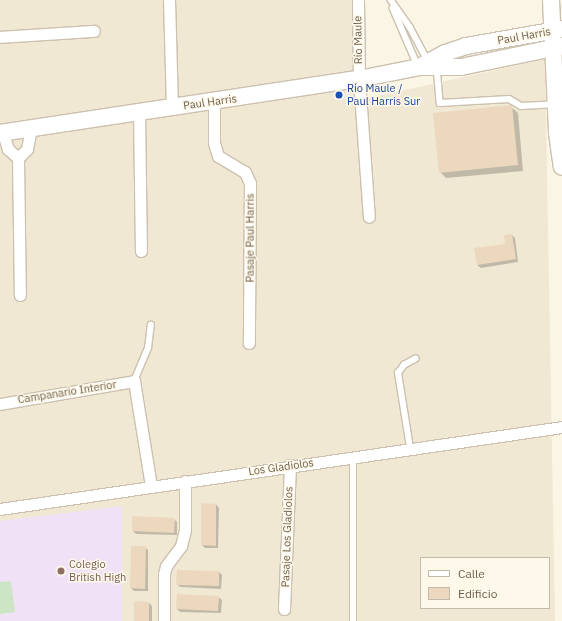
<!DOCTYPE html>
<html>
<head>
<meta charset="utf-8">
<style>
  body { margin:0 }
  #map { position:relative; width:562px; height:621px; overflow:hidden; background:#faf5e4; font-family:"IBM Plex Sans",sans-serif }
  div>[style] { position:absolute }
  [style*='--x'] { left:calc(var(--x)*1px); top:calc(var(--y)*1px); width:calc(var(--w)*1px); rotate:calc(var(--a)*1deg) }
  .residential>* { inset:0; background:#f0e8d3 }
  .education>* { inset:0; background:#f1e1f6 }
  .green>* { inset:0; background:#cce5c4 }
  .shadow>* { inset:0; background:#0003 }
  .building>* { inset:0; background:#ecd8be }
  .roads { filter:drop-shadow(1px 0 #ccc0ae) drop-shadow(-1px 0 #ccc0ae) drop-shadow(0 1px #ccc0ae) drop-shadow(0 -1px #ccc0ae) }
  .lane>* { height:5.5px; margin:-2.75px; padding:0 2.75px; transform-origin:2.75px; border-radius:2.75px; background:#fff }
  .street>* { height:11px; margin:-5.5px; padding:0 5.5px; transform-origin:5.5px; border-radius:5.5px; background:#fff }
  .secondary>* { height:16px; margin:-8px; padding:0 8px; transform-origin:8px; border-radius:8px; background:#fff }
  .dots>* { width:11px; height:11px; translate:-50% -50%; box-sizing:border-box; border:2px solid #fdf8e9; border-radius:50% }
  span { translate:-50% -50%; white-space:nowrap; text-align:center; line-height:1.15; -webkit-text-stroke:3px #fdf8e9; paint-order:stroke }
  .street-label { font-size:11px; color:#6f5e4c }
  .transit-label { font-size:11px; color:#164399 }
  .left { translate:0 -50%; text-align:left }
  .education-label { font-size:11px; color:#785e54 }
  .legend { position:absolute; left:420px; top:557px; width:130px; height:52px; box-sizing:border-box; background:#fdf8e9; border:1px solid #c4baaa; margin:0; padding:5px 7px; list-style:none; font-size:12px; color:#6f5e4c }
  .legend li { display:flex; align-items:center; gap:8px; height:20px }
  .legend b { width:20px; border:1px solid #c4baaa }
</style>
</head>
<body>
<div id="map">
  <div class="residential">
    <i style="clip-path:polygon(evenodd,0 0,354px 0,355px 101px,545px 59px,555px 621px,0 621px,0 0,421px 558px,549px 558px,549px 608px,421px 608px,421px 558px)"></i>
  </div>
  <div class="education">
    <i style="clip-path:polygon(122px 506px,122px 621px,0 621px,0 521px)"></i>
  </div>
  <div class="green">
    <i style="clip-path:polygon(11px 581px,15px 612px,0 614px,0 582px)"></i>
  </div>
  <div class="shadow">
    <i style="clip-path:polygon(511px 107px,518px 113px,523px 171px,446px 178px,440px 172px)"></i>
    <i style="clip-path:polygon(512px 235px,515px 238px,518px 262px,481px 268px,477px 265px,506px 244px)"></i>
    <i style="clip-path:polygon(202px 504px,216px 504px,219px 508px,218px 548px,205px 548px,202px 545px)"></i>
    <i style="clip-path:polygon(174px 519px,177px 522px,177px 535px,136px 534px,133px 531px)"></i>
    <i style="clip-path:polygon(145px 547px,148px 550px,148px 591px,134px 591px,131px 588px)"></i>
    <i style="clip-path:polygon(219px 572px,222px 575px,221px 589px,180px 587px,177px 584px)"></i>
    <i style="clip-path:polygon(218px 597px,222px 600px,221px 613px,180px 612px,177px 609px)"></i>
    <i style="clip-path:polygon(149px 603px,152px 606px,152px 621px,135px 621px)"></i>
  </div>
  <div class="building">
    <i style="clip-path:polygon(512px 105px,518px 165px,439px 173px,433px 113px)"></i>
    <i style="clip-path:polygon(512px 234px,516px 259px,477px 265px,474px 248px,505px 244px,504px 235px)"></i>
    <i style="clip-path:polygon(201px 503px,216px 504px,216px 546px,201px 545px)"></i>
    <i style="clip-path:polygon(132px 516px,175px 518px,174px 533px,132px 531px)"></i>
    <i style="clip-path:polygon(131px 546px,146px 546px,145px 589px,130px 588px)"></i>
    <i style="clip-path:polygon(177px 570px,219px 571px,219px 586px,176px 585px)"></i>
    <i style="clip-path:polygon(177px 594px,219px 596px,218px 611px,176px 609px)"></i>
    <i style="clip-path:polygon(134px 601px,149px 602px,149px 621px,134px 621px)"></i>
  </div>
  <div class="roads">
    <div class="lane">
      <i style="--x:391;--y:0;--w:33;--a:55"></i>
      <i style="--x:410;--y:27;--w:38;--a:62"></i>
      <i style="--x:393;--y:8;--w:63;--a:66.7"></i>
      <i style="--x:437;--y:67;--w:36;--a:85"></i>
      <i style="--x:440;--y:103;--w:69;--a:-3.3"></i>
      <i style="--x:509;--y:99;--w:14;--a:30"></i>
      <i style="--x:521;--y:106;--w:33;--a:-3"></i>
      <i style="--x:134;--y:381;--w:36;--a:-67"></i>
      <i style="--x:148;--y:348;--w:23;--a:-83"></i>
      <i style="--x:410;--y:448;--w:76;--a:-99.1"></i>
      <i style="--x:398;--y:373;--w:10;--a:-53"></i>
      <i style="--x:404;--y:365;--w:13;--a:-29"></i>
      <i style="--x:353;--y:621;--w:164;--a:-90"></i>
    </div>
    <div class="street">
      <i style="--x:169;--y:0;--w:108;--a:88.4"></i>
      <i style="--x:358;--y:0;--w:79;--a:89.3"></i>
      <i style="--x:359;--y:79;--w:138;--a:85.9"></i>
      <i style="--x:0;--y:37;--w:94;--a:-3.7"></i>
      <i style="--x:214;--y:102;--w:41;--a:90"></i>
      <i style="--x:214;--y:143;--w:14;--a:73"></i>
      <i style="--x:218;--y:156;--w:31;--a:31"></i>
      <i style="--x:245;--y:172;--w:12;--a:66"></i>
      <i style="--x:250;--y:183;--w:160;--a:90.4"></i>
      <i style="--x:139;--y:112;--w:139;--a:89.2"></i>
      <i style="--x:3;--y:133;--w:17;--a:73"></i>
      <i style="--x:8;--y:149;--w:13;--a:42"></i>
      <i style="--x:18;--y:158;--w:13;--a:-45"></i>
      <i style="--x:27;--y:149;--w:20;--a:-79"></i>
      <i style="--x:18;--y:158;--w:137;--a:89.2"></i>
      <i style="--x:0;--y:404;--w:136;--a:-9.7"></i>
      <i style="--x:134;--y:381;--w:106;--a:80.8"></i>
      <i style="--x:0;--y:509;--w:568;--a:-8.3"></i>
      <i style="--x:284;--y:609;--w:144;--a:-87.6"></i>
      <i style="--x:164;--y:621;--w:47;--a:-90"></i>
      <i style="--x:164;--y:574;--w:8;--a:-76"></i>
      <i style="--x:166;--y:566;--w:25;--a:-53"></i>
      <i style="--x:181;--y:546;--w:16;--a:-76"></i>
      <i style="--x:185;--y:530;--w:49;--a:-90"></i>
    </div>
    <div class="secondary">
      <i style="--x:551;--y:0;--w:133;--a:87.4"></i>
      <i style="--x:557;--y:133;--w:34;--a:82"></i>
      <i style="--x:422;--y:67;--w:39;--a:0"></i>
      <i style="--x:461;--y:67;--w:103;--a:-11.7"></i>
      <i style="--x:0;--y:133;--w:363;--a:-8.6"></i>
      <i style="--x:359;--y:79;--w:61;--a:-11.3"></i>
      <i style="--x:419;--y:67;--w:30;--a:-28"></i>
      <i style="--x:445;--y:53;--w:22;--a:-18"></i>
      <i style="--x:466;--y:46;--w:97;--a:-10"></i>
    </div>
  </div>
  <div class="dots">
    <i style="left:339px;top:95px;background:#1a4fb4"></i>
    <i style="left:61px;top:571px;background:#8d6e63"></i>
  </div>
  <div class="street-label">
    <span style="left:524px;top:36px;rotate:-10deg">Paul Harris</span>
    <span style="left:358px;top:40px;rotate:-91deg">Río Maule</span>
    <span style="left:210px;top:102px;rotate:-8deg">Paul Harris</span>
    <span style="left:250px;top:238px;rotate:-90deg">Pasaje Paul Harris</span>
    <span style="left:67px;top:392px;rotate:-9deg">Campanario Interior</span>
    <span style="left:281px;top:467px;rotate:-8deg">Los Gladiolos</span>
    <span style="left:287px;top:537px;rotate:-88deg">Pasaje Los Gladiolos</span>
  </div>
  <div class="transit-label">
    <span class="left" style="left:347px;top:95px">Río Maule /<br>Paul Harris Sur</span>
  </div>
  <div class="education-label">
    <span class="left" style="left:69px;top:571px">Colegio<br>British High</span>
  </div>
  <ul class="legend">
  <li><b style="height:5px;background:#fff"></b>Calle</li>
  <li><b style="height:11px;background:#ecd8be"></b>Edificio</li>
  </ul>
</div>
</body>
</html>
